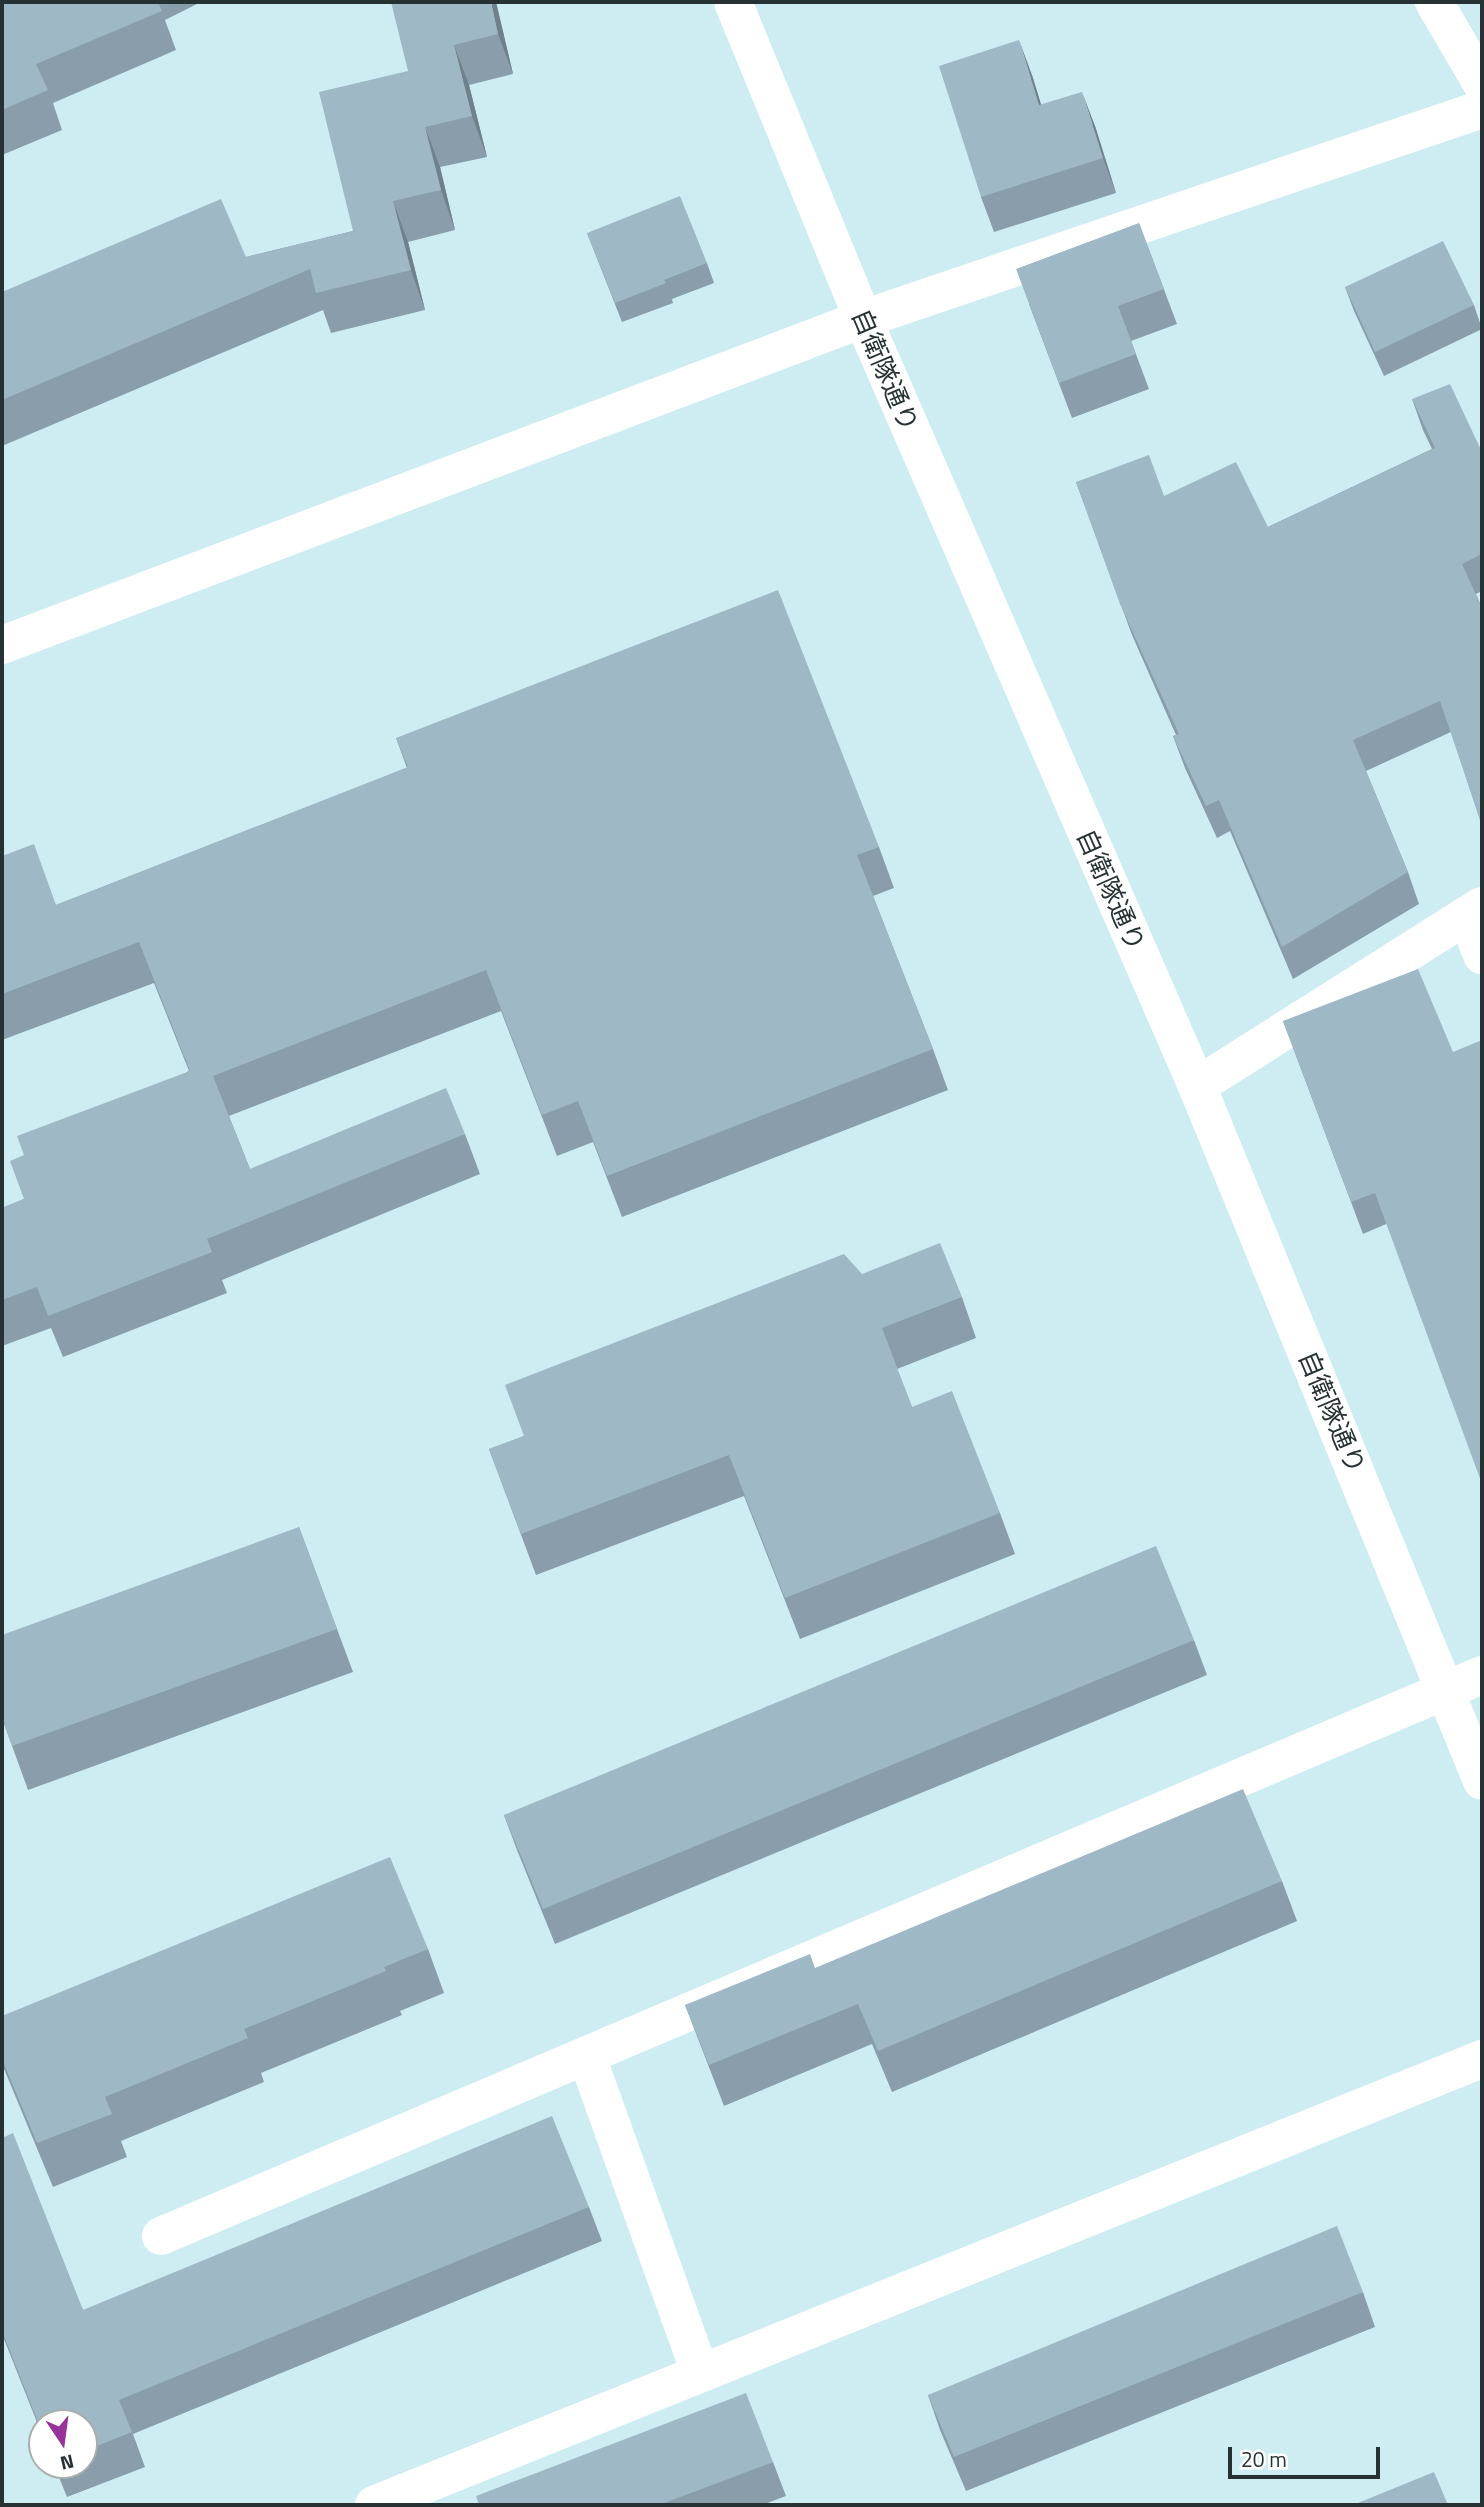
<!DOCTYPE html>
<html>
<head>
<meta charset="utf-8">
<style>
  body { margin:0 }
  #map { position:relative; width:1484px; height:2507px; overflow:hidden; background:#cdedf2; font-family:"Titillium Web","Noto Sans JP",sans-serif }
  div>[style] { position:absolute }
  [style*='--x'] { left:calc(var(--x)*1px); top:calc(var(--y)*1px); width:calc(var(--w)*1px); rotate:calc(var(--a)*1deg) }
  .minor>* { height:38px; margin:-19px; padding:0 19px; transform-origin:19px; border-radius:19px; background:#fff }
  .wall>* { inset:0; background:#899eaa }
  .shaded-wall>* { inset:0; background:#6f818b }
  .building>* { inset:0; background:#9fb8c6 }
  span { translate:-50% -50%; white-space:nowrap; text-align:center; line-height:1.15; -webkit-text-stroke:5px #fff; paint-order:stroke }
  .street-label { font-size:26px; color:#253133 }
  .frame { position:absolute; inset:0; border:4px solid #253133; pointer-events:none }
  .north { position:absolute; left:28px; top:2409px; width:70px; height:70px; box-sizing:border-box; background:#fff; border:2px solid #a8adad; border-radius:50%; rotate:167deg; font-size:19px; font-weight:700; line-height:28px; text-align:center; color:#253133 }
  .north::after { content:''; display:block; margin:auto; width:24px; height:32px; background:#973399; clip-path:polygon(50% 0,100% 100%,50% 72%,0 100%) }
  .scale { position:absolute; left:1228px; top:2447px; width:152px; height:32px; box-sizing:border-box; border:4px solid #253133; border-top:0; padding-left:9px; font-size:21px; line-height:24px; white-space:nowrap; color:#253133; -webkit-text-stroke:5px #fff; paint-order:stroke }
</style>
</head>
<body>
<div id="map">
  <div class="minor">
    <i style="--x:733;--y:2;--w:343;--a:67.7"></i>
    <i style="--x:863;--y:319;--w:837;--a:66.47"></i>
    <i style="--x:1197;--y:1086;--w:751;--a:67.7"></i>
    <i style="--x:1434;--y:2;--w:95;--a:59.7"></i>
    <i style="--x:2;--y:645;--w:921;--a:-20.74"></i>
    <i style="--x:863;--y:319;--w:654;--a:-18.74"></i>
    <i style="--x:1467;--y:915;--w:43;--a:69.4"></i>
    <i style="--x:1197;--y:1086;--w:337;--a:-32.3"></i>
    <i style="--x:587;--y:2057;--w:335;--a:70.3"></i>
    <i style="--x:161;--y:2236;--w:1435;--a:-23.01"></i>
    <i style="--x:374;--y:2505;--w:1194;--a:-21.93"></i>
  </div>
  <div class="wall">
    <i style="clip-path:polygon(2px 2px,201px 2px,165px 20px,176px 50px,53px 103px,62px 130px,2px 155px)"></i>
    <i style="clip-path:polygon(496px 2px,513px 74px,469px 85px,487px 157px,440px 167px,455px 230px,408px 242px,425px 310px,331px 333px,323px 310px,2px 446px,2px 292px,246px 257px,353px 231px,408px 71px)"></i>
    <i style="clip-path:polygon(1032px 75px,1041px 105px,1095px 126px,1116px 193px,994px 232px,981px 197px)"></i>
    <i style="clip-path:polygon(1139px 223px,1177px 324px,1131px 341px,1149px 389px,1072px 418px,1029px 304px)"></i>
    <i style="clip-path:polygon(587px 233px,707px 263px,714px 283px,672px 299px,673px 303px,622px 322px)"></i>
    <i style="clip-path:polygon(1345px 287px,1474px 305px,1482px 329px,1384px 376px,1354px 311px)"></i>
    <i style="clip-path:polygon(1412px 399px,1482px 452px,1482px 591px,1476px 594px,1482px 608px,1482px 826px,1451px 732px,1366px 771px,1408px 872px,1419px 904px,1293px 979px,1230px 831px,1217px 838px,1185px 768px,1173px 736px,1176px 735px,1132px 635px,1076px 482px,1164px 496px,1268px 527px,1432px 449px,1423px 430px)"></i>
    <i style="clip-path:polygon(396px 738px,879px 847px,894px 888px,873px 896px,933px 1049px,948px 1090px,622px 1217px,593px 1142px,557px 1156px,501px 1011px,229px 1116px,250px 1169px,465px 1134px,480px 1174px,222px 1280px,227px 1293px,63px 1357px,51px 1328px,2px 1346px,2px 1208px,24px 1199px,24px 1156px,189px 1071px,154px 983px,2px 1040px,2px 856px,56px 905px,407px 768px)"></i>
    <i style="clip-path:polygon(1283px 1021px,1453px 1052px,1386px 1224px,1363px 1234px)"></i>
    <i style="clip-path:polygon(862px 1274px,962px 1297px,976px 1338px,897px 1369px,912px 1407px,1000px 1513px,1015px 1554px,800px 1639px,744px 1496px,536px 1575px,489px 1449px,524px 1436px)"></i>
    <i style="clip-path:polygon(299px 1527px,353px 1672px,28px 1790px,2px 1718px)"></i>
    <i style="clip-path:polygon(1194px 1640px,1207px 1675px,555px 1944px,517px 1850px,504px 1815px)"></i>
    <i style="clip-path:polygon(1282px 1881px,1297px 1921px,892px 2092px,872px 2044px,724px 2106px,685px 2005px,815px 1968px)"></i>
    <i style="clip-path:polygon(428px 1949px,444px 1993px,400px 2011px,402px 2015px,261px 2073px,264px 2082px,121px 2141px,127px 2157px,53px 2187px,2px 2064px,2px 2016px)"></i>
    <i style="clip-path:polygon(2px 2138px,83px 2310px,589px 2207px,602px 2241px,133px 2434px,145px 2467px,67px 2497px,54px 2465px,84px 2465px,84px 2423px,42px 2423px,42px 2435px,2px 2334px)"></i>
    <i style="clip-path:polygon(1363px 2292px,1375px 2327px,966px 2491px,940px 2430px,928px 2395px)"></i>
    <i style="clip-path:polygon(773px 2462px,786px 2496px,762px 2505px,479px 2505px)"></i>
  </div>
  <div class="shaded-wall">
    <i style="clip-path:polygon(491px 2px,496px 2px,513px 74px,498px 34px)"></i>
    <i style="clip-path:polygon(1019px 40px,1032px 75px,1052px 140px,1039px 105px)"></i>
    <i style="clip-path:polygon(454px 45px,469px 85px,487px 157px,472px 116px)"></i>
    <i style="clip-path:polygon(1082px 92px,1095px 126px,1116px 193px,1103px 158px)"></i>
    <i style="clip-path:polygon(425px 127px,440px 167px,455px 230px,441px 190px)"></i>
    <i style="clip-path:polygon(393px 201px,408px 242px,425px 310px,411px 270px)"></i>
  </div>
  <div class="building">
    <i style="clip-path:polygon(2px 2px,158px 2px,162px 11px,36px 64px,48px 90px,2px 110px)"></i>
    <i style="clip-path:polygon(391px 2px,491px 2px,498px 34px,454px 45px,472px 116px,425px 127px,441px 190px,393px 201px,411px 270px,316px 293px,310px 269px,2px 400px,2px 292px,221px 199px,246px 257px,353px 231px,319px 92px,408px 71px)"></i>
    <i style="clip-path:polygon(1019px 40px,1039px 105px,1082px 92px,1103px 158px,981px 197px,939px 66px)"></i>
    <i style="clip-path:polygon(680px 196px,707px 263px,664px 280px,666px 283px,615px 303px,587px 233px)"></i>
    <i style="clip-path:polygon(1139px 223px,1164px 289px,1118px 306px,1136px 354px,1059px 383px,1016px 269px)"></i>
    <i style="clip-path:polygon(1443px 241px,1474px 305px,1375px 352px,1345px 287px)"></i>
    <i style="clip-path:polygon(1450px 384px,1482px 452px,1482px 554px,1462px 564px,1482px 608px,1482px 819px,1480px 819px,1440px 701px,1353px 740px,1408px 872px,1282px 947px,1219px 800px,1206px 806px,1173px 736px,1179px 734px,1120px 604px,1076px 482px,1149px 455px,1164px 496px,1236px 462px,1268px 527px,1435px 448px,1412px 399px)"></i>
    <i style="clip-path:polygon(778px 590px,879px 847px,857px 855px,933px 1049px,607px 1176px,578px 1101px,542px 1115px,486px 970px,213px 1076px,250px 1169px,446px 1088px,465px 1134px,207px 1239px,212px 1252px,48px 1316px,37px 1287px,2px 1300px,2px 1208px,24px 1199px,10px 1161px,24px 1155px,17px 1136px,190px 1071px,139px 942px,2px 994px,2px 856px,34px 844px,56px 905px,408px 767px,396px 738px)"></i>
    <i style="clip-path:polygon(1418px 969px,1453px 1052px,1482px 1040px,1482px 1484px,1375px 1193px,1351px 1202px,1283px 1021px)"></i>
    <i style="clip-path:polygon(940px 1243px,962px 1297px,882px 1328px,912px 1407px,952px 1391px,1000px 1513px,785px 1598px,729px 1455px,521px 1534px,489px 1449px,524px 1436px,505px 1385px,844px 1254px,862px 1274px)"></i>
    <i style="clip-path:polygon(299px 1527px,337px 1629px,12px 1746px,2px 1718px,2px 1635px)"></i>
    <i style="clip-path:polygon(1156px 1546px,1194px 1640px,543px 1909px,504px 1815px)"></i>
    <i style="clip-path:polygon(1243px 1789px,1282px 1881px,878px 2051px,858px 2004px,709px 2065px,685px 2005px,810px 1954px,815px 1968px)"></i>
    <i style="clip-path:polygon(390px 1857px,428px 1949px,384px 1967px,386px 1971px,244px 2029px,248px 2038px,105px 2097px,112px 2114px,37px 2143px,2px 2059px,2px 2016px)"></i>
    <i style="clip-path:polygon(552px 2116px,589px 2207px,119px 2400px,132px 2432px,84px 2451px,84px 2423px,42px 2423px,42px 2432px,2px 2331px,2px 2138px,13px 2133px,83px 2310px)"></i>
    <i style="clip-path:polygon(1337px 2226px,1363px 2292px,954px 2457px,928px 2395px)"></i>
    <i style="clip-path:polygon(746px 2393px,773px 2462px,659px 2505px,479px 2505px,476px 2496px)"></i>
    <i style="clip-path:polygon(1434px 2472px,1448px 2505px,1353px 2505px)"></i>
  </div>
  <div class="street-label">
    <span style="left:885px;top:370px;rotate:67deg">自衛隊通り</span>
    <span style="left:1111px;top:890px;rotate:66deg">自衛隊通り</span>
    <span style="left:1332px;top:1412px;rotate:67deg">自衛隊通り</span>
  </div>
  <div class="frame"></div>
  <div class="north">N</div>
  <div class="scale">20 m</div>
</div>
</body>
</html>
